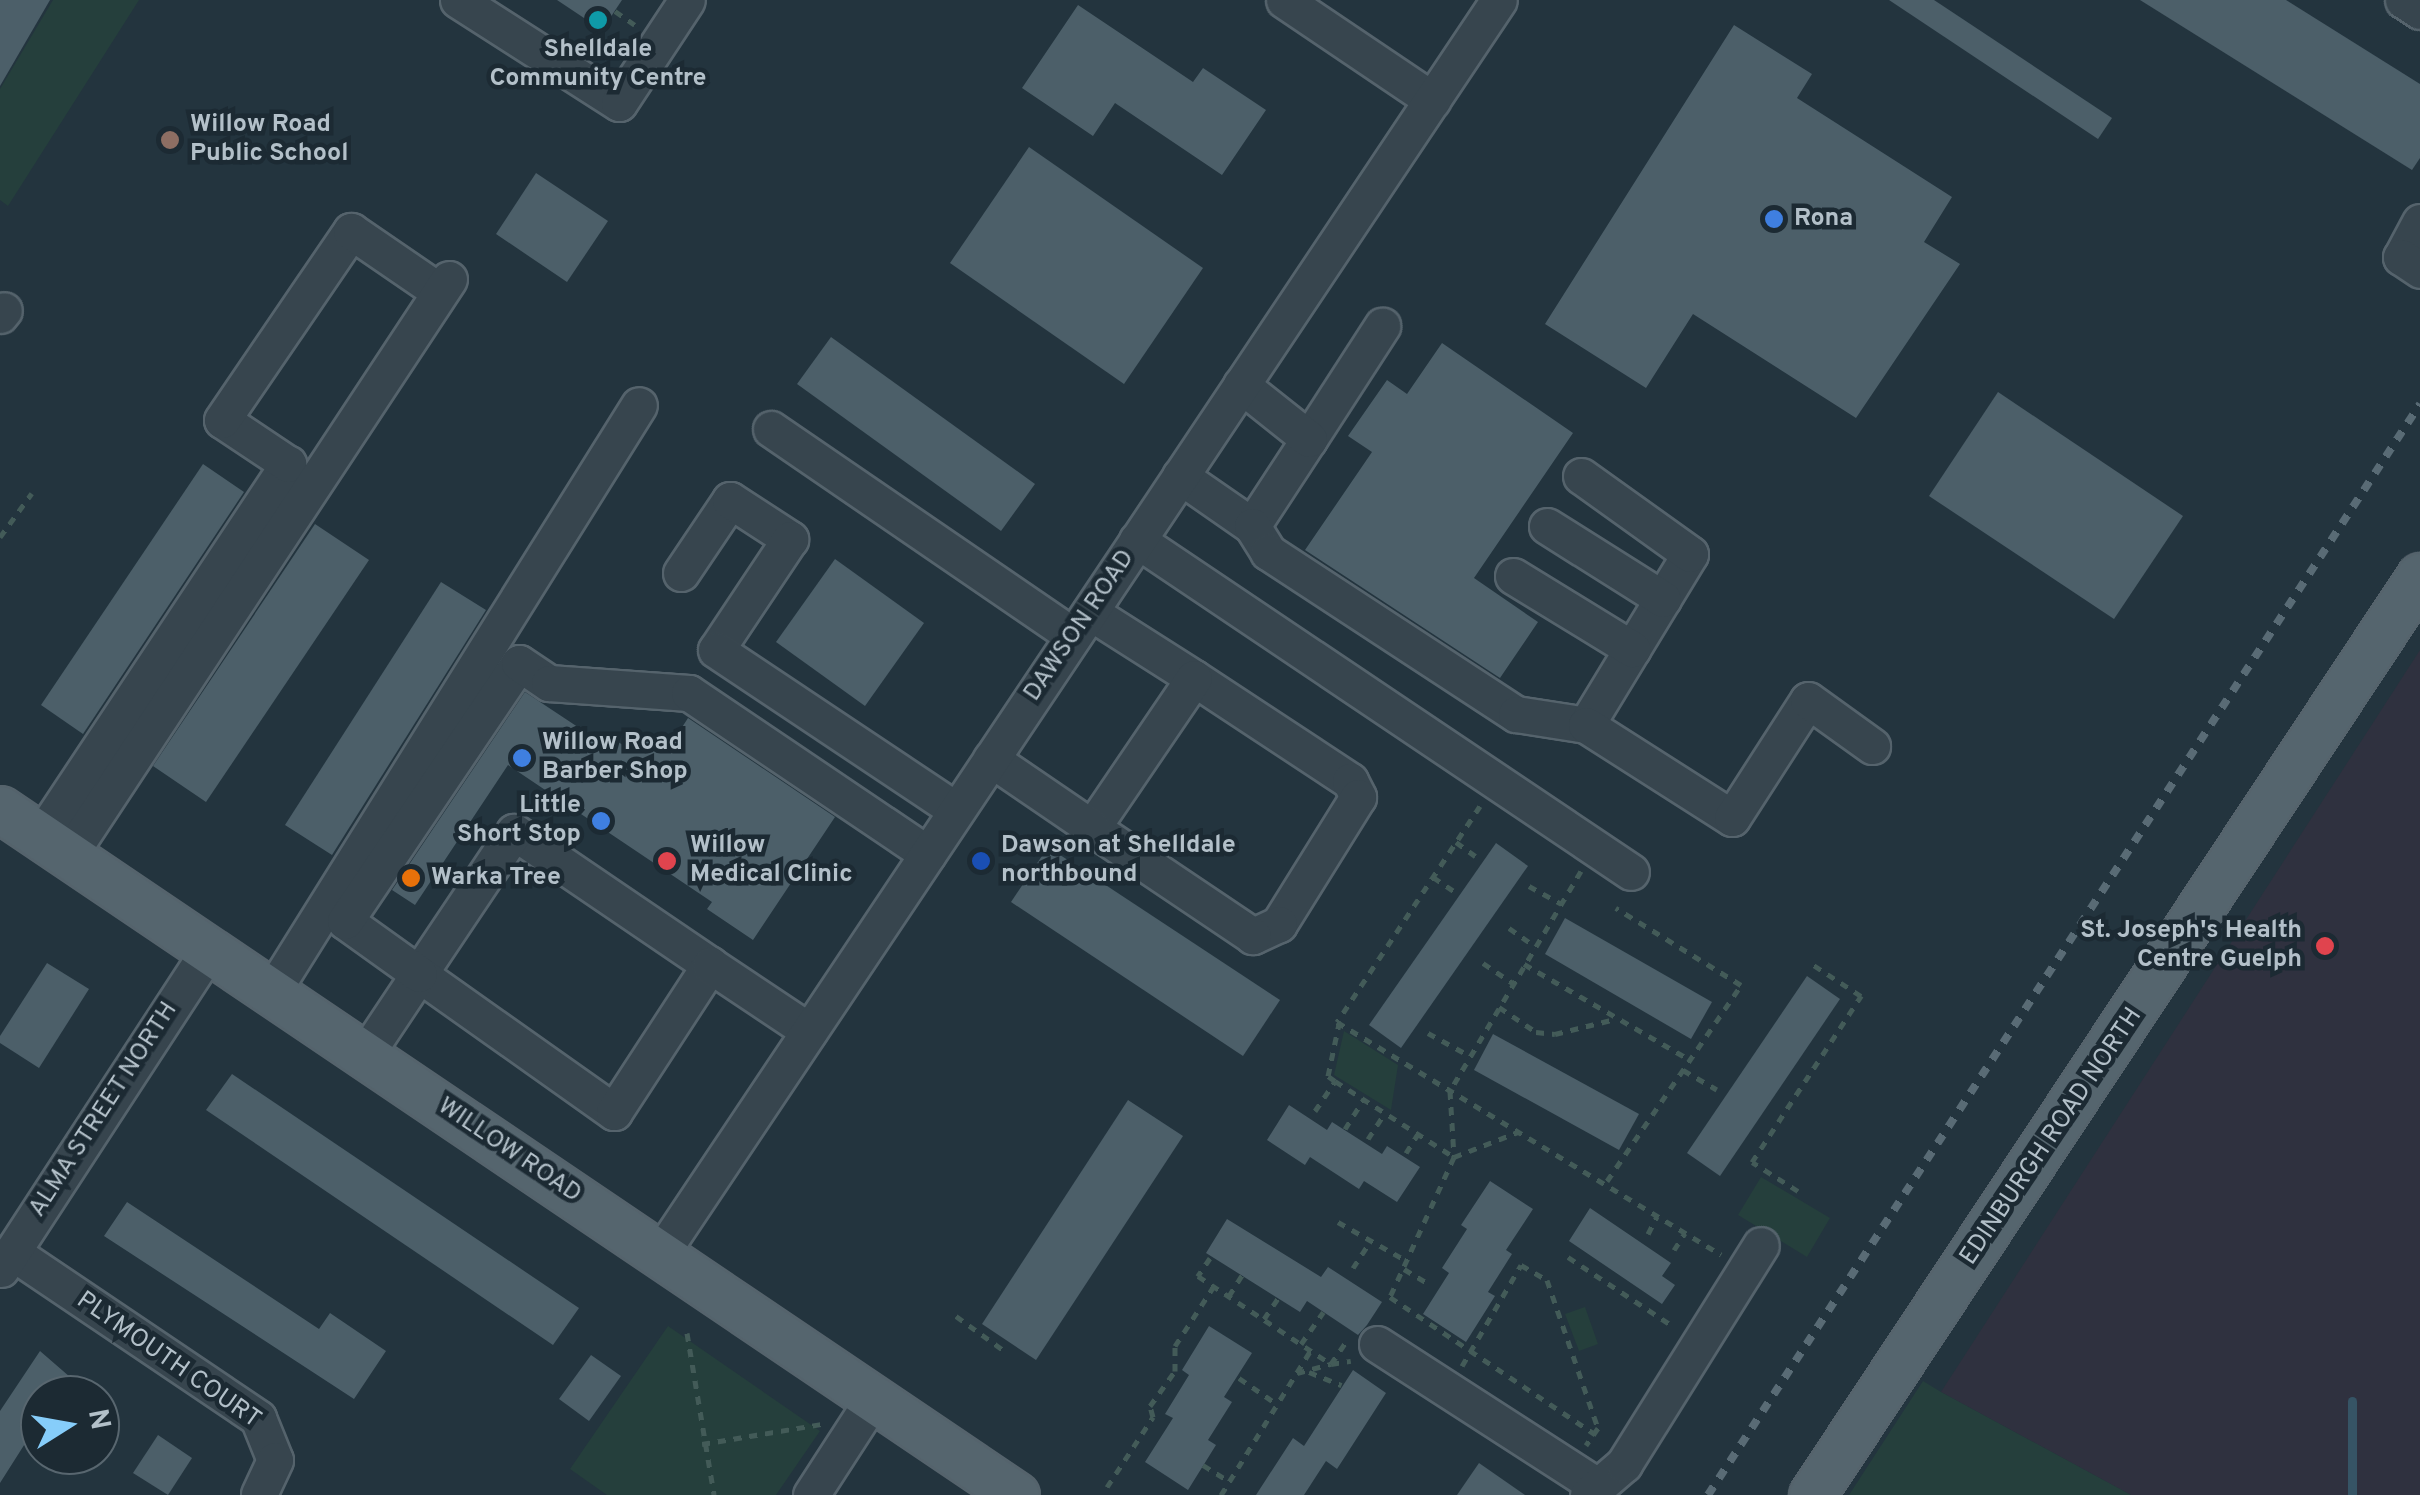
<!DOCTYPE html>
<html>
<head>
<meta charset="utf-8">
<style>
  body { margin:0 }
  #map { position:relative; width:2420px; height:1495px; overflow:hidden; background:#23343e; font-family:Overpass,sans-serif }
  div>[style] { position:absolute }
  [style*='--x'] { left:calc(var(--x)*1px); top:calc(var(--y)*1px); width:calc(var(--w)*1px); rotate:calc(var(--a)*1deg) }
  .medical>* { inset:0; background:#2f313f }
  .green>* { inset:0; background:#253f3c }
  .stream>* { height:9px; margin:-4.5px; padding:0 4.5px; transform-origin:4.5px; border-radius:4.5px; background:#365465 }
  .building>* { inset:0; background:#4c5f69 }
  .path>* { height:5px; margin-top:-2.5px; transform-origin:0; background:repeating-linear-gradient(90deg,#435b58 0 8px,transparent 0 16px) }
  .roads { filter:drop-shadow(2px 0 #55636c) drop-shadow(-2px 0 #55636c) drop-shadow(0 2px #55636c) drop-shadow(0 -2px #55636c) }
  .minor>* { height:35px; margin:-17.5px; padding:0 17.5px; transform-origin:17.5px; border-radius:17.5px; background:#37454e }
  .major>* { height:45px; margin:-22.5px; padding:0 22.5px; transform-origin:22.5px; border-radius:22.5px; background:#55656e }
  .rail>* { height:8px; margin-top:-4px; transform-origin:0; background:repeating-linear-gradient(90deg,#596b75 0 10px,transparent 0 20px) }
  .dots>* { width:28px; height:28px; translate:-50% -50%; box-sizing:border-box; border:5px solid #1c2a33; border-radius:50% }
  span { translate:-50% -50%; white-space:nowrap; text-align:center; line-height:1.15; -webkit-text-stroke:9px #1c2a33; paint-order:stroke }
  .poi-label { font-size:25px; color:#b3c0c9; font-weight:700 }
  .left { translate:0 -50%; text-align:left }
  .right { translate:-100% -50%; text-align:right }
  .street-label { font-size:25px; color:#b3c0c9 }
  .north { position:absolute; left:20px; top:1375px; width:100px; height:100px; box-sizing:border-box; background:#1c2a33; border:2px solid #58666f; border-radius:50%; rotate:79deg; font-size:28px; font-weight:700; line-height:40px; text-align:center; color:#b3c0c9 }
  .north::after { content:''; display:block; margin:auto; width:35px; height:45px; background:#86cdfa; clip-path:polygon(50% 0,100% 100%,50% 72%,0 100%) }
</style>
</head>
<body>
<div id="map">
  <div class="medical">
    <i style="clip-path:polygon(2420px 650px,2420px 1495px,2131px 1495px,1941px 1392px)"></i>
  </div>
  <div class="green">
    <i style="clip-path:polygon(53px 0,139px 0,8px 206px,0 200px,0 89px)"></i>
    <i style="clip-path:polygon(1344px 1031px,1398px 1065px,1391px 1110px,1334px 1075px)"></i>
    <i style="clip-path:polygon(1761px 1177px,1830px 1218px,1807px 1257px,1738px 1215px)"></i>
    <i style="clip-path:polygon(1585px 1307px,1598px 1344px,1579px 1351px,1565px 1314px)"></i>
    <i style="clip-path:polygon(668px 1326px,820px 1431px,776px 1495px,607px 1495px,570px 1469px)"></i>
    <i style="clip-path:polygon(1923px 1381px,1941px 1392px,2131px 1495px,1849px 1495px)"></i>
  </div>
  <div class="stream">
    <i style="--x:2352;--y:1495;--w:94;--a:-90"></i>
  </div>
  <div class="building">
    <i style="clip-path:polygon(0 0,50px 0,0 86px)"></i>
    <i style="clip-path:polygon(557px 0,622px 0,602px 30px)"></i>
    <i style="clip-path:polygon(1889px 0,1934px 0,2112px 118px,2098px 139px)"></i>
    <i style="clip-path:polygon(2140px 0,2286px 0,2420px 84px,2420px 158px,2412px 170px)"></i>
    <i style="clip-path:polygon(1078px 5px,1193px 82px,1203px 68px,1266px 110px,1222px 175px,1115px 103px,1093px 136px,1022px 88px)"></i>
    <i style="clip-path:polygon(1734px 25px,1812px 74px,1797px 98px,1952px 197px,1924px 242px,1960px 264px,1856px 418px,1693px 314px,1646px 388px,1545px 324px)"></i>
    <i style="clip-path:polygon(1029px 147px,1203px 268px,1124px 384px,950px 263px)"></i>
    <i style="clip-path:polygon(536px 173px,608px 221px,567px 282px,496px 234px)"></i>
    <i style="clip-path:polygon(831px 337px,1035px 484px,1001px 531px,797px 384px)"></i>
    <i style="clip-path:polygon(1442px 343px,1573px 433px,1474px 578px,1538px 622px,1500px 678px,1305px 550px,1372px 452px,1348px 436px,1387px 380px,1407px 394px)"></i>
    <i style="clip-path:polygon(1998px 392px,2183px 516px,2114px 619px,1929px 496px)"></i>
    <i style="clip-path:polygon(203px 464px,244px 492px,83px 734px,41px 705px)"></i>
    <i style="clip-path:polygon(315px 524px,369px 560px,206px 802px,153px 766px)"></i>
    <i style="clip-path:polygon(835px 559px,924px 623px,865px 706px,776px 642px)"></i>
    <i style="clip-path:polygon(441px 582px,486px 610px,332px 855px,285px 825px)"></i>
    <i style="clip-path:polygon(525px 692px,608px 747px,614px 739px,627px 748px,639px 730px,668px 749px,688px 718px,835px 817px,753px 940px,707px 909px,712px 902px,508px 765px,415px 905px,392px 890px)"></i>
    <i style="clip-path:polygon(1496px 843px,1528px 866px,1401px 1048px,1369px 1025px)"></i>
    <i style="clip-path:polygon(1048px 847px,1280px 1000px,1243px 1056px,1011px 902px)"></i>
    <i style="clip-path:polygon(1565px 918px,1712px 1002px,1691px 1039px,1545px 954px)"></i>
    <i style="clip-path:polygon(47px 963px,89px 989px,39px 1068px,0 1043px,0 1036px)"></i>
    <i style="clip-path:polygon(1807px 976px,1840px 999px,1720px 1176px,1687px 1153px)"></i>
    <i style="clip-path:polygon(1493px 1034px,1639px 1114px,1619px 1150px,1474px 1070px)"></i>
    <i style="clip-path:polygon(232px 1074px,579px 1308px,553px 1345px,206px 1110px)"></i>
    <i style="clip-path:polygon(1128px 1100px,1183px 1136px,1036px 1360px,982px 1324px)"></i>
    <i style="clip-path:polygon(1289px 1105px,1327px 1130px,1332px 1122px,1382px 1154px,1387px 1146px,1420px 1167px,1397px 1202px,1364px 1181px,1359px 1189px,1310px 1157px,1305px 1165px,1267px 1140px)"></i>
    <i style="clip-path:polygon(1490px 1181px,1533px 1209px,1506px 1250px,1512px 1254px,1488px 1292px,1495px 1296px,1466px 1342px,1423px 1314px,1449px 1273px,1442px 1268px,1467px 1229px,1461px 1225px)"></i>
    <i style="clip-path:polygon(127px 1202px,319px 1329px,330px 1313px,386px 1351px,354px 1399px,104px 1236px)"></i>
    <i style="clip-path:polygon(1590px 1208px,1671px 1263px,1662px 1276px,1675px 1285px,1662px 1304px,1569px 1241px)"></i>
    <i style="clip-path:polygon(1227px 1219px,1321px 1277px,1328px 1267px,1382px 1302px,1367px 1325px,1358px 1335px,1307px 1301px,1300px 1312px,1206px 1253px)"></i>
    <i style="clip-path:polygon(1209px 1326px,1252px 1353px,1224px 1397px,1232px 1402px,1208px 1440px,1216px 1445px,1188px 1490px,1145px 1462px,1173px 1418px,1165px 1414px,1189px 1375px,1182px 1370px)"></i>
    <i style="clip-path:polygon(40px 1351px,70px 1377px,58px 1395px,40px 1395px,40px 1420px,0 1483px,0 1411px)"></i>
    <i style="clip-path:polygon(591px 1355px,621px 1376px,589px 1421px,559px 1399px)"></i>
    <i style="clip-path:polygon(1353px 1370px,1386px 1393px,1337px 1469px,1326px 1461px,1304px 1495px,1256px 1495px,1293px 1438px,1304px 1446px)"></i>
    <i style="clip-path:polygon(158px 1435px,192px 1458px,168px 1495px,133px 1473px)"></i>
    <i style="clip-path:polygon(1479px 1463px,1525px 1495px,1457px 1495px)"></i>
  </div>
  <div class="path">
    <i style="--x:615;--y:11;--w:24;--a:35"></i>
    <i style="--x:0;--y:537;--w:54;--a:-54"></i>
    <i style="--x:1480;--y:806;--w:259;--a:123.5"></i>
    <i style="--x:1337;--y:1022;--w:449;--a:31.2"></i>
    <i style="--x:1456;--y:842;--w:24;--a:36"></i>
    <i style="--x:1581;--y:871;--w:256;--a:120.8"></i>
    <i style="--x:1450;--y:1091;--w:66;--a:86.5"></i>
    <i style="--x:1454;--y:1157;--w:154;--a:114.6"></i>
    <i style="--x:1390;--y:1297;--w:247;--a:33.8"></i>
    <i style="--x:1433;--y:877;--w:27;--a:34"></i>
    <i style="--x:1529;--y:886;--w:37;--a:29"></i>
    <i style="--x:1509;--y:928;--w:32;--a:35"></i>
    <i style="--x:1483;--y:963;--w:36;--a:34"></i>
    <i style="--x:1524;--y:964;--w:192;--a:30"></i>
    <i style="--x:1499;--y:1007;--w:45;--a:34"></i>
    <i style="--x:1536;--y:1032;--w:19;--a:6"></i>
    <i style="--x:1555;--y:1034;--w:62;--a:-14"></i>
    <i style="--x:1428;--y:1033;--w:48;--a:28.7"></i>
    <i style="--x:1683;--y:1070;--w:39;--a:30"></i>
    <i style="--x:1335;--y:1081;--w:9;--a:-144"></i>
    <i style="--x:1328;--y:1076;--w:53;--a:-78.1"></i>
    <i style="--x:1315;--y:1111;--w:36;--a:-56"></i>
    <i style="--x:1335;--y:1081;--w:141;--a:32.6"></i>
    <i style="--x:1454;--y:1157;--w:69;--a:-21.3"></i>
    <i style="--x:1345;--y:1129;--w:36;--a:-58"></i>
    <i style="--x:1368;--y:1139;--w:31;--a:-57"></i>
    <i style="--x:1406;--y:1153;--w:22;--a:-58"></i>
    <i style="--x:1607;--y:1181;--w:237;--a:-55.6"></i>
    <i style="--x:1741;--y:985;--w:147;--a:-148.4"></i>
    <i style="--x:1798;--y:1191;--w:54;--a:-147.8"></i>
    <i style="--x:1752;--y:1162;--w:199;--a:-56.7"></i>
    <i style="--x:1861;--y:996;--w:59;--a:-146.9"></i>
    <i style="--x:1338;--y:1222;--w:79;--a:29.5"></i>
    <i style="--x:1648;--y:1234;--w:20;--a:-63"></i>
    <i style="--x:1674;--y:1250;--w:20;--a:-57"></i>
    <i style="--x:1568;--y:1257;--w:127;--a:33.4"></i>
    <i style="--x:1210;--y:1258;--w:22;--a:124"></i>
    <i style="--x:1198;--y:1276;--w:159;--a:33.5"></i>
    <i style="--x:1331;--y:1364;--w:20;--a:-9"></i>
    <i style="--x:1353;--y:1268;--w:33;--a:-57"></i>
    <i style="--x:1404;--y:1269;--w:27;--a:31"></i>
    <i style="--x:1229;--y:1296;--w:25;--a:-58"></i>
    <i style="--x:956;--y:1316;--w:62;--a:35.8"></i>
    <i style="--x:1264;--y:1319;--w:25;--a:-56"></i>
    <i style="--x:687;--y:1333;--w:164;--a:80.5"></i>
    <i style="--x:1301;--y:1344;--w:39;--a:-55"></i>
    <i style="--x:1462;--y:1366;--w:117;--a:-59.7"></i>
    <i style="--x:1521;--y:1265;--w:30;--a:30"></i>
    <i style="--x:1547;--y:1280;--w:157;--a:71"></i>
    <i style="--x:1598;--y:1428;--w:21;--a:125"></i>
    <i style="--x:1309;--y:1372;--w:35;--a:22"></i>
    <i style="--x:1297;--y:1373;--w:35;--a:-15"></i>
    <i style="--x:1331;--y:1364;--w:27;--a:-56"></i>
    <i style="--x:1239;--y:1378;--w:46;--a:34.4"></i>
    <i style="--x:702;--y:1444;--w:122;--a:-9.5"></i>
    <i style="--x:1203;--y:1465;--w:31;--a:32"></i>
    <i style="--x:1107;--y:1487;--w:84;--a:-56.7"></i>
    <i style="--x:1153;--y:1417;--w:11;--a:-105"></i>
    <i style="--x:1150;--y:1406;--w:43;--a:-54.5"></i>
    <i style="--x:1175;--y:1371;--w:25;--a:-90"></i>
    <i style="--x:1175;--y:1346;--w:72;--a:-57"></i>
    <i style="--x:1221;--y:1495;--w:171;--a:-58.2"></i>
  </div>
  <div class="roads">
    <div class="minor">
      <i style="--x:458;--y:0;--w:191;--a:32.6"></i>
      <i style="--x:619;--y:103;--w:123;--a:-56.6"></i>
      <i style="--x:1284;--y:0;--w:179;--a:34"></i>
      <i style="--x:2403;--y:0;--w:20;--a:33"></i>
      <i style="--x:2420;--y:222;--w:40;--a:118"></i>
      <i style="--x:2401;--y:257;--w:23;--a:34"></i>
      <i style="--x:0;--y:315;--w:6;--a:-51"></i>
      <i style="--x:771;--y:429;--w:366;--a:34.4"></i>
      <i style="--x:1309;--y:439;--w:135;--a:-57.1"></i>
      <i style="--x:1180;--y:476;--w:88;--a:34.8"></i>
      <i style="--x:1252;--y:526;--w:104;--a:-56.8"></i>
      <i style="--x:1309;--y:439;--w:87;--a:-141.5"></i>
      <i style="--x:1252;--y:526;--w:31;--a:58"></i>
      <i style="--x:1268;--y:552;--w:296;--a:33.2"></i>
      <i style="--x:1516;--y:714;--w:71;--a:8.9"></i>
      <i style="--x:1586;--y:725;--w:200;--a:-58.7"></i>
      <i style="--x:1690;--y:554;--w:134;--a:-144.4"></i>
      <i style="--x:1547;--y:526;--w:137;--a:32.2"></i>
      <i style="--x:1137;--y:540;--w:595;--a:33.9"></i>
      <i style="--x:681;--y:573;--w:88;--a:-56.1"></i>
      <i style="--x:730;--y:500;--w:72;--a:33"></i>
      <i style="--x:790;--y:539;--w:133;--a:123.7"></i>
      <i style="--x:716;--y:650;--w:288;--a:33.7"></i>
      <i style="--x:1513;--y:576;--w:140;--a:31.5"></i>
      <i style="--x:1090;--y:612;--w:123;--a:32.4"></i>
      <i style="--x:1194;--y:678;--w:187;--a:33.4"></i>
      <i style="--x:1350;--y:781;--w:18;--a:63"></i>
      <i style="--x:1358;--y:797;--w:150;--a:121.9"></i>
      <i style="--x:1279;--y:924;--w:29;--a:155"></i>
      <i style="--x:1253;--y:936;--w:194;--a:-146.1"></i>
      <i style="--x:1092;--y:828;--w:181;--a:-55.8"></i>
      <i style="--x:1586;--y:725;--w:173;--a:32.5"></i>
      <i style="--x:1732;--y:818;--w:140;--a:-57.2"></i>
      <i style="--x:1808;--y:700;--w:79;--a:35.7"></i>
      <i style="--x:991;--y:759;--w:122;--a:34.3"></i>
      <i style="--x:41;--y:836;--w:447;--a:-56.4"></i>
      <i style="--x:288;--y:464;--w:79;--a:-146.3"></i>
      <i style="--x:222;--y:420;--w:229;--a:-55.7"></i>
      <i style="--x:351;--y:231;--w:92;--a:34.4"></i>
      <i style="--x:69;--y:855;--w:690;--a:-56.59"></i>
      <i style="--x:710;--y:965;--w:237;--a:-145.8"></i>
      <i style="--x:514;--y:832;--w:171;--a:123.8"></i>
      <i style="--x:419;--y:974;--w:239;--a:35.3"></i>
      <i style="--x:614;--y:1112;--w:176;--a:-56.9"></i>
      <i style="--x:710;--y:965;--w:119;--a:33.7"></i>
      <i style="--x:272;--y:992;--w:692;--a:-57.99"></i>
      <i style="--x:365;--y:1055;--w:97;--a:-56.3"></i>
      <i style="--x:419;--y:974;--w:91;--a:-144.4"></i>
      <i style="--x:345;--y:921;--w:311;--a:-56"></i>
      <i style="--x:519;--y:663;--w:36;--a:34"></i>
      <i style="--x:549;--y:683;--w:140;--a:4.1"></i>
      <i style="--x:689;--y:693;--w:288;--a:34"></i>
      <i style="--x:12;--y:1252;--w:297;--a:34"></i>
      <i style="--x:258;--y:1418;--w:45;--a:68"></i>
      <i style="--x:275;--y:1460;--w:38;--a:115"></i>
      <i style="--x:661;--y:1253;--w:1507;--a:-56.23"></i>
      <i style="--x:1;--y:1269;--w:381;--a:-56.9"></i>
      <i style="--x:1377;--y:1344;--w:262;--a:32.8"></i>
      <i style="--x:811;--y:1495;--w:114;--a:-57.1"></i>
      <i style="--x:1588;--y:1495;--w:48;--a:-40.7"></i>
      <i style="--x:1624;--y:1464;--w:258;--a:-58"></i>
    </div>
    <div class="major">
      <i style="--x:0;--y:809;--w:1226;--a:34.03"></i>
      <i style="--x:1812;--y:1495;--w:1102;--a:-56.51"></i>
    </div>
  </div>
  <div class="rail">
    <i style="--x:1708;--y:1495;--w:1303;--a:-56.87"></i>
  </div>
  <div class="dots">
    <i style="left:598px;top:20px;background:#0f9aa8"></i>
    <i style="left:170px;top:140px;background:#8d6e63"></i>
    <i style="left:1774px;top:219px;background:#3f7fe0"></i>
    <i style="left:522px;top:758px;background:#3f7fe0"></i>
    <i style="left:601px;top:821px;background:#3f7fe0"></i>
    <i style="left:667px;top:861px;background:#e0444e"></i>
    <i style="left:981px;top:861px;background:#1a4fb4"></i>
    <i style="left:411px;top:878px;background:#e8710a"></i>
    <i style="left:2325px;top:946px;background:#e0444e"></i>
  </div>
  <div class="poi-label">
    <span style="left:598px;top:65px">Shelldale<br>Community Centre</span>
    <span class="left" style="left:190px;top:140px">Willow Road<br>Public School</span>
    <span class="left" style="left:1794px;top:219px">Rona</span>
    <span class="left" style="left:542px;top:758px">Willow Road<br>Barber Shop</span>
    <span class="right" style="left:581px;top:821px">Little<br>Short Stop</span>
    <span class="left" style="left:690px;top:861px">Willow<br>Medical Clinic</span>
    <span class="left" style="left:1001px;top:861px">Dawson at Shelldale<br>northbound</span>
    <span class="left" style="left:431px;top:878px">Warka Tree</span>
    <span class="right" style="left:2302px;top:946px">St. Joseph's Health<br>Centre Guelph</span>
  </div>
  <div class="street-label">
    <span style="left:1080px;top:626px;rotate:-56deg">DAWSON ROAD</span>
    <span style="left:104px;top:1110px;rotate:-57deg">ALMA STREET NORTH</span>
    <span style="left:2052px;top:1137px;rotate:-56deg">EDINBURGH ROAD NORTH</span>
    <span style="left:509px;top:1151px;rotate:34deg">WILLOW ROAD</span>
    <span style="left:168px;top:1361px;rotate:35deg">PLYMOUTH COURT</span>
  </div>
  <div class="north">N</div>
</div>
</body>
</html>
